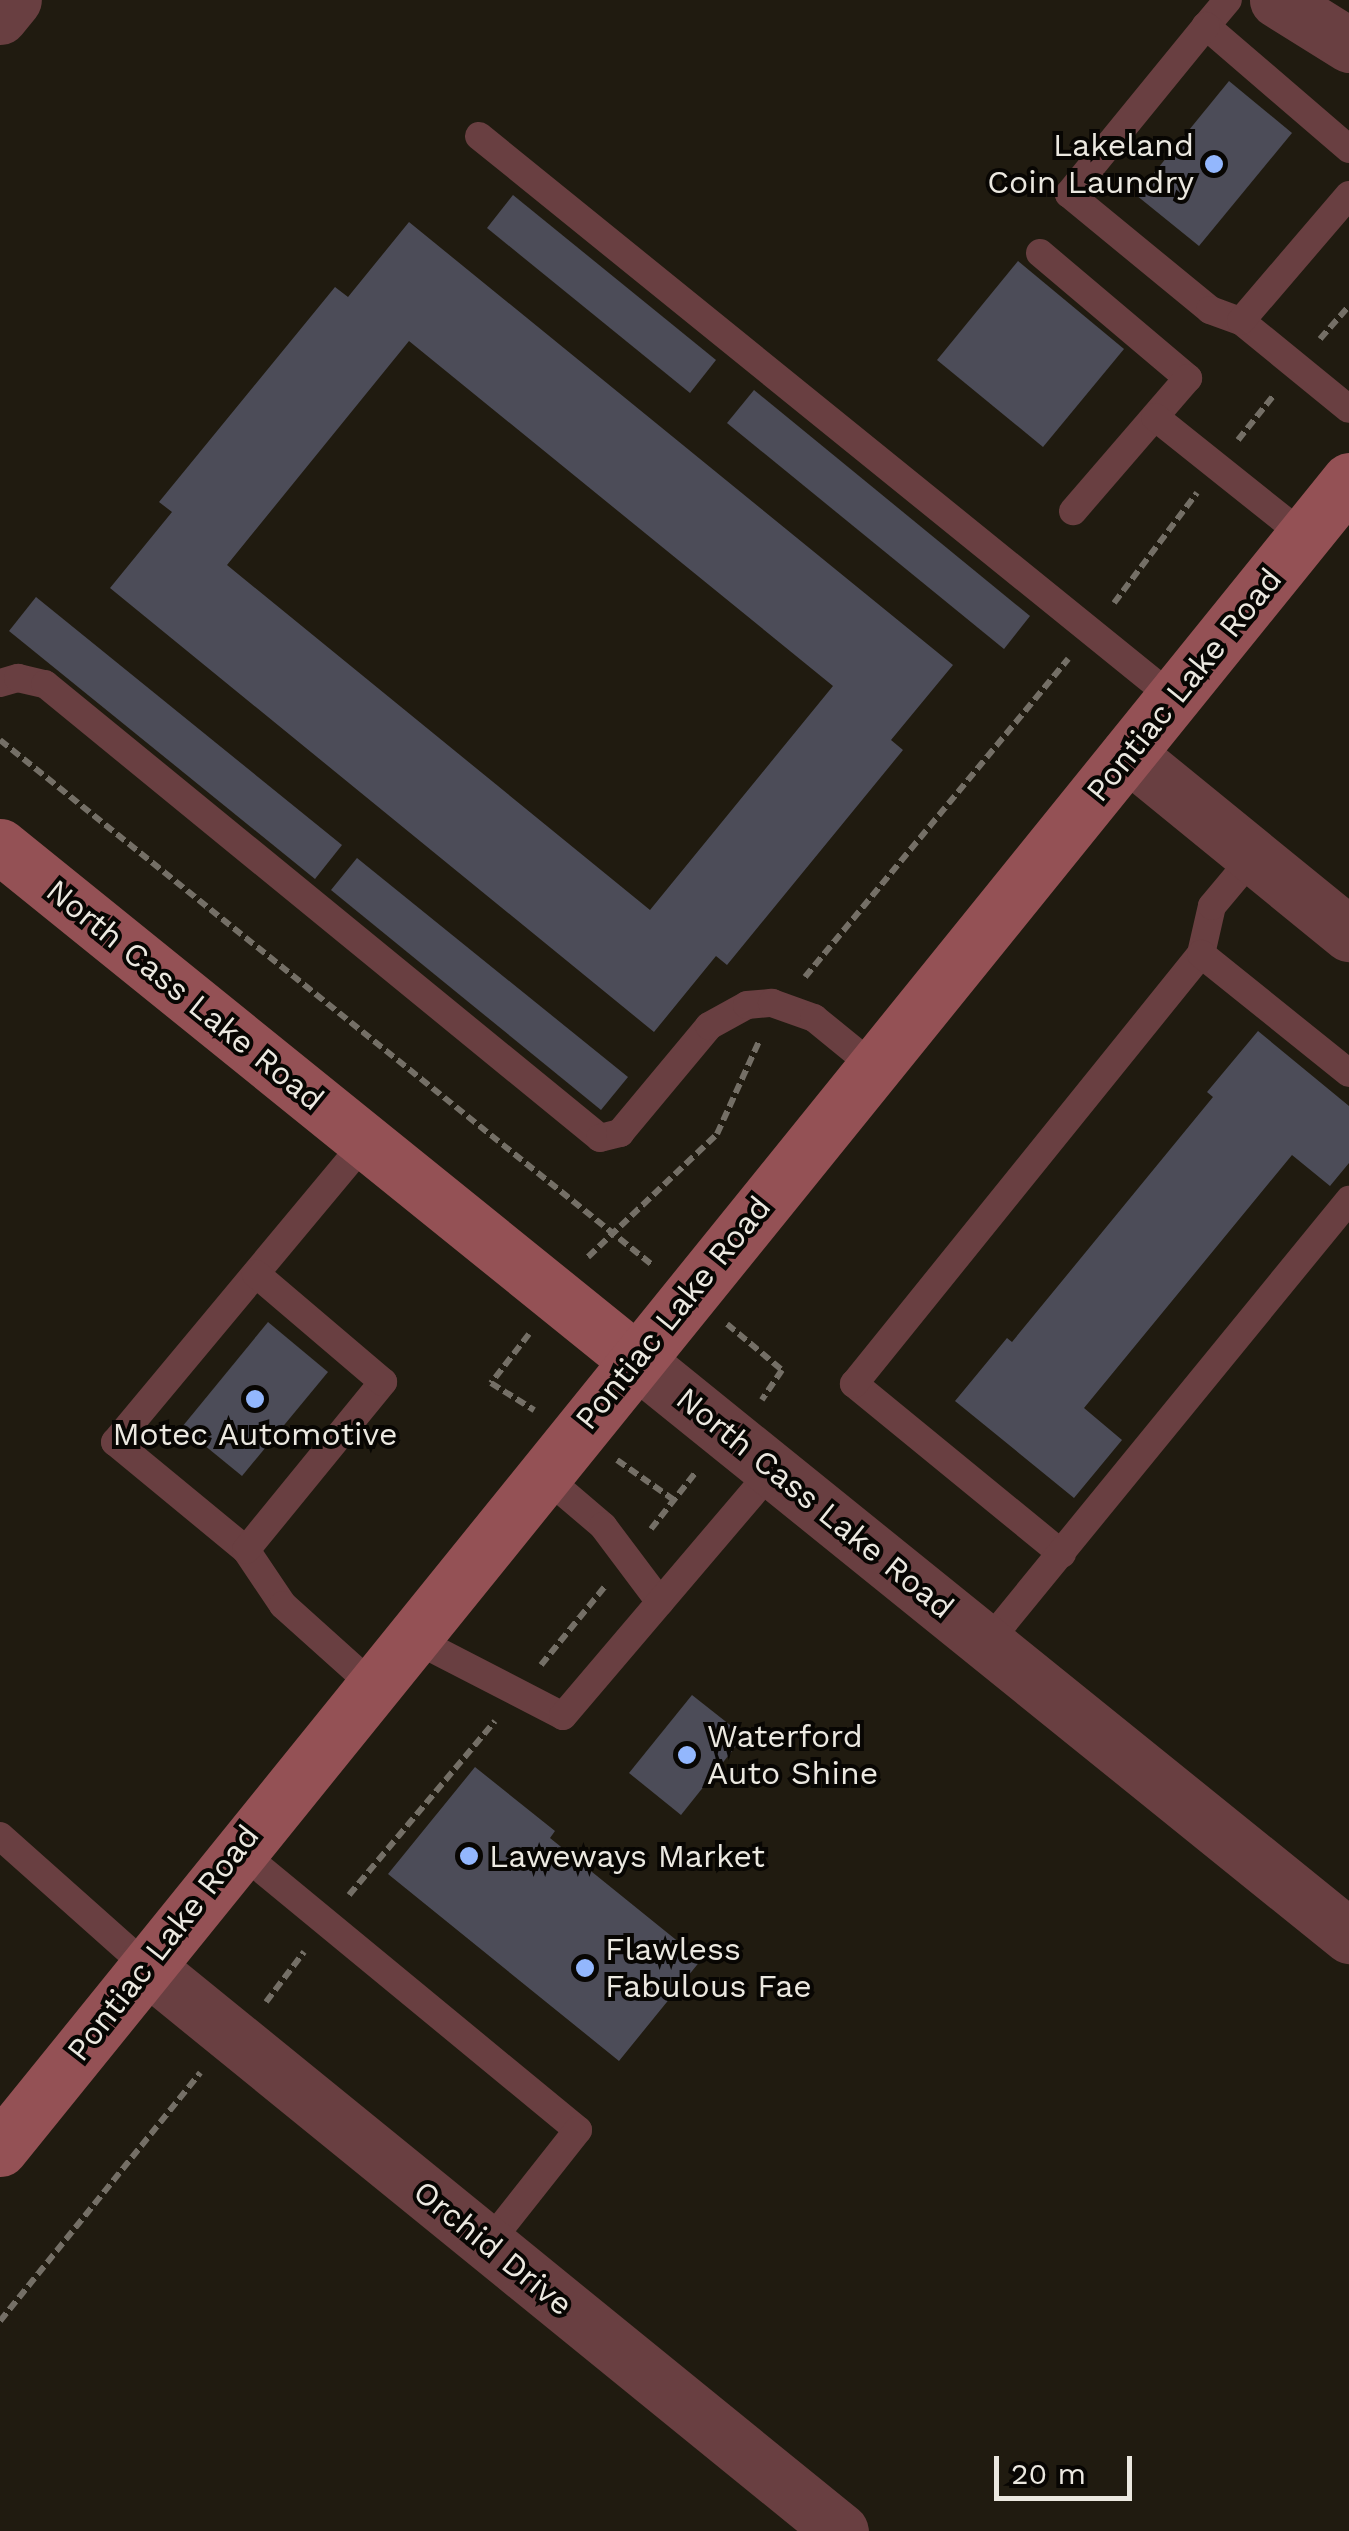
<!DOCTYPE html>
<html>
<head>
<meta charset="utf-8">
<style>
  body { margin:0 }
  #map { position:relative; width:1349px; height:2531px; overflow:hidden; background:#201b10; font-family:"Work Sans",sans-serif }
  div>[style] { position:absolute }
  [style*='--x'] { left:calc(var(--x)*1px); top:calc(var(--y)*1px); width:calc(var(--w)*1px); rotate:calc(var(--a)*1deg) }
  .building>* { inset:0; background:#4c4c58 }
  .path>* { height:6px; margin-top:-3px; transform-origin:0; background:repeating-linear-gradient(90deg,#746f66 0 10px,transparent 0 15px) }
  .lane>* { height:28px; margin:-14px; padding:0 14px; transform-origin:14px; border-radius:14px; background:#693f41 }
  .street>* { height:55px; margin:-27.5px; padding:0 27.5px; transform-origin:27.5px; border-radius:27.5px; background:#693f41 }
  .secondary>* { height:55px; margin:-27.5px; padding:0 27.5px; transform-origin:27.5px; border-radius:27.5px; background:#945155 }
  .dots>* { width:28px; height:28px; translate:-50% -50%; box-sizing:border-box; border:5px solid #080603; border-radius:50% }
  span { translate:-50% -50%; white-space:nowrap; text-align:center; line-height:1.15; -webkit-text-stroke:8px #080603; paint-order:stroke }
  .poi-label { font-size:32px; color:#ebe8e0 }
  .right { translate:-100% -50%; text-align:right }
  .left { translate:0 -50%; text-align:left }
  .street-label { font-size:32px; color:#ebe8e0 }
  .scale { position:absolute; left:994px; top:2456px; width:138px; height:45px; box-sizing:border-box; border:5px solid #ebe8e0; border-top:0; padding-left:12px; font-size:30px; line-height:35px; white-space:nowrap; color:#ebe8e0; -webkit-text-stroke:8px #080603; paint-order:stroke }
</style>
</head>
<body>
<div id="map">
  <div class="building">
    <i style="clip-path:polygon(1229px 81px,1292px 133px,1199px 246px,1136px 195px)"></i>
    <i style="clip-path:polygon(513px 195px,716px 360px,690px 393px,487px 228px)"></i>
    <i style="clip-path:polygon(evenodd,409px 222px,953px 665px,891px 740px,903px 750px,727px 965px,716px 956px,654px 1032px,110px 588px,172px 512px,159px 502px,335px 287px,348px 297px,409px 222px,409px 341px,833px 686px,650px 910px,227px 565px,409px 341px)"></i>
    <i style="clip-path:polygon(1018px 261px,1124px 349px,1043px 447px,937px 360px)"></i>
    <i style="clip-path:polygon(754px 390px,1030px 616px,1004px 649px,727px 423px)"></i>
    <i style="clip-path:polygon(36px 597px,342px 845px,315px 879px,9px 631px)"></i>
    <i style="clip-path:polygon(357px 858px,628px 1077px,601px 1110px,331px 890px)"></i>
    <i style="clip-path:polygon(1258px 1031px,1349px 1106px,1349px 1163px,1330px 1186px,1292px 1155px,1084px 1408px,1122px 1440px,1074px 1498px,955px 1401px,1007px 1338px,1012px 1342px,1213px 1097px,1207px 1092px)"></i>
    <i style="clip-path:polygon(268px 1322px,328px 1372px,242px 1476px,182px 1427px)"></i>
    <i style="clip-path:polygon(692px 1695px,744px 1736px,681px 1815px,629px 1773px)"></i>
    <i style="clip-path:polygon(475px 1767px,555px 1831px,550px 1838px,701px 1960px,619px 2061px,388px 1874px)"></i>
  </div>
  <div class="path">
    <i style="--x:1320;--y:339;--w:44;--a:-48.7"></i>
    <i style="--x:1238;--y:440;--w:58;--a:-51.3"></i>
    <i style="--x:1114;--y:603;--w:138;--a:-53"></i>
    <i style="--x:0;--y:740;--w:836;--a:38.83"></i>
    <i style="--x:805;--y:977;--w:413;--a:-50.4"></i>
    <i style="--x:588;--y:1257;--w:178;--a:-43.6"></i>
    <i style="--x:717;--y:1134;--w:104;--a:-65.6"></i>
    <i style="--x:727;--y:1324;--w:72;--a:39.9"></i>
    <i style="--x:782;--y:1370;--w:36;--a:124"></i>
    <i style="--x:529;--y:1334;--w:62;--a:127.8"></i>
    <i style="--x:491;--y:1383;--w:51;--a:32.1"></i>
    <i style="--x:617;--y:1460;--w:70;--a:35.1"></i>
    <i style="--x:651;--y:1529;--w:73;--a:-51.7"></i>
    <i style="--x:541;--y:1665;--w:103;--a:-50.9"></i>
    <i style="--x:349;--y:1895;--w:227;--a:-50"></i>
    <i style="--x:266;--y:2002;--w:63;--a:-52.8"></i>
    <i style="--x:0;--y:2321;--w:319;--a:-51.1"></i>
  </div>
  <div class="lane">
    <i style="--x:1206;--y:26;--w:34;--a:-50"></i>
    <i style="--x:479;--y:136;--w:893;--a:39"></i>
    <i style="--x:1349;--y:149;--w:189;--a:-139.3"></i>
    <i style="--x:1206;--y:26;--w:217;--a:129.2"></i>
    <i style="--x:1069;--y:194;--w:183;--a:39.4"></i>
    <i style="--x:1210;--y:310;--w:33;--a:20"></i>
    <i style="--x:1241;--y:321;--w:139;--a:39.2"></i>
    <i style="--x:1040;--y:253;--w:194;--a:40.2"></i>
    <i style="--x:1188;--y:378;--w:176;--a:130.8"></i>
    <i style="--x:1241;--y:321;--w:166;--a:-49.4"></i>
    <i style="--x:1155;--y:417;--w:191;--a:38.6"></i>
    <i style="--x:0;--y:683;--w:19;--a:-16"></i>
    <i style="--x:18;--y:678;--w:28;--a:13"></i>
    <i style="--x:45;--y:684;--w:717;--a:39.28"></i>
    <i style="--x:600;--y:1138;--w:21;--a:-14"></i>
    <i style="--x:620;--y:1133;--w:139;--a:-50.2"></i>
    <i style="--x:709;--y:1026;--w:43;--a:-28.9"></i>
    <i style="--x:747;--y:1005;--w:25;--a:-5"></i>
    <i style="--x:772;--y:1003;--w:45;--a:19.7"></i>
    <i style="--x:814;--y:1018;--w:77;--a:39.2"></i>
    <i style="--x:1201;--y:954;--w:49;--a:-77.1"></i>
    <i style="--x:1212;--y:906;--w:64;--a:-50.1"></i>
    <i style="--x:366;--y:1141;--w:392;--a:129.8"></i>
    <i style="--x:115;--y:1442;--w:170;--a:39.5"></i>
    <i style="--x:246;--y:1550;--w:66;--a:56.1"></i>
    <i style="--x:283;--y:1605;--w:118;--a:41.9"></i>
    <i style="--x:542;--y:1474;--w:80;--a:40.4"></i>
    <i style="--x:603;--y:1526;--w:95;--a:53.1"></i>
    <i style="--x:246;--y:1550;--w:217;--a:-50.8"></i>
    <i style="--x:383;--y:1382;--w:167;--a:-139.6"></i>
    <i style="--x:1062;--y:1554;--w:269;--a:-140.7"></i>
    <i style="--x:854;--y:1384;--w:553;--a:-51.1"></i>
    <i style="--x:1201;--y:954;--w:190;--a:38.8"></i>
    <i style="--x:410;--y:1637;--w:172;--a:27.3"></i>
    <i style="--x:563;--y:1716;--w:324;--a:-49.6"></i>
    <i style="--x:988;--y:1642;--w:571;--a:-50.76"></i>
    <i style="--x:0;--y:1836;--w:194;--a:41.7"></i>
    <i style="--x:237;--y:1849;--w:442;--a:39.5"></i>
    <i style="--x:578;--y:2130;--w:145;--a:128.3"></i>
  </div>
  <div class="street">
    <i style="--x:1277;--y:0;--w:85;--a:32"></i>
    <i style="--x:0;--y:17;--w:22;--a:-51"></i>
    <i style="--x:1128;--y:754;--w:285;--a:39.2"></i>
    <i style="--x:636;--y:1360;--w:917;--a:38.93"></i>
    <i style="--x:145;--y:1965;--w:897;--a:39.12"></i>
  </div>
  <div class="secondary">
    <i style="--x:0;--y:846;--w:818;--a:38.94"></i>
    <i style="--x:0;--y:2149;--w:2146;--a:-51.05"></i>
  </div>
  <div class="dots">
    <i style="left:1214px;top:164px;background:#93b7fd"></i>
    <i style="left:255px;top:1399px;background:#93b7fd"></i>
    <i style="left:687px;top:1755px;background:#93b7fd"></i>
    <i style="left:469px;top:1856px;background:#93b7fd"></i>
    <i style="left:585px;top:1968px;background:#93b7fd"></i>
  </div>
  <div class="poi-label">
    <span class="right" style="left:1194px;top:164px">Lakeland<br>Coin Laundry</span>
    <span style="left:255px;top:1434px">Motec Automotive</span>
    <span class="left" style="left:707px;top:1755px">Waterford<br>Auto Shine</span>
    <span class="left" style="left:489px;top:1856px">Laweways Market</span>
    <span class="left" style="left:605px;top:1968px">Flawless<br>Fabulous Fae</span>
  </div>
  <div class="street-label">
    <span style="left:1184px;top:685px;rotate:-51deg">Pontiac Lake Road</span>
    <span style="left:185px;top:995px;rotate:39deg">North Cass Lake Road</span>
    <span style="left:673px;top:1313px;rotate:-51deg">Pontiac Lake Road</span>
    <span style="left:815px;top:1503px;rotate:39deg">North Cass Lake Road</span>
    <span style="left:163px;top:1943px;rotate:-52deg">Pontiac Lake Road</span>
    <span style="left:493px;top:2248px;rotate:39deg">Orchid Drive</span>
  </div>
  <div class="scale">20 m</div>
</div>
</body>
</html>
